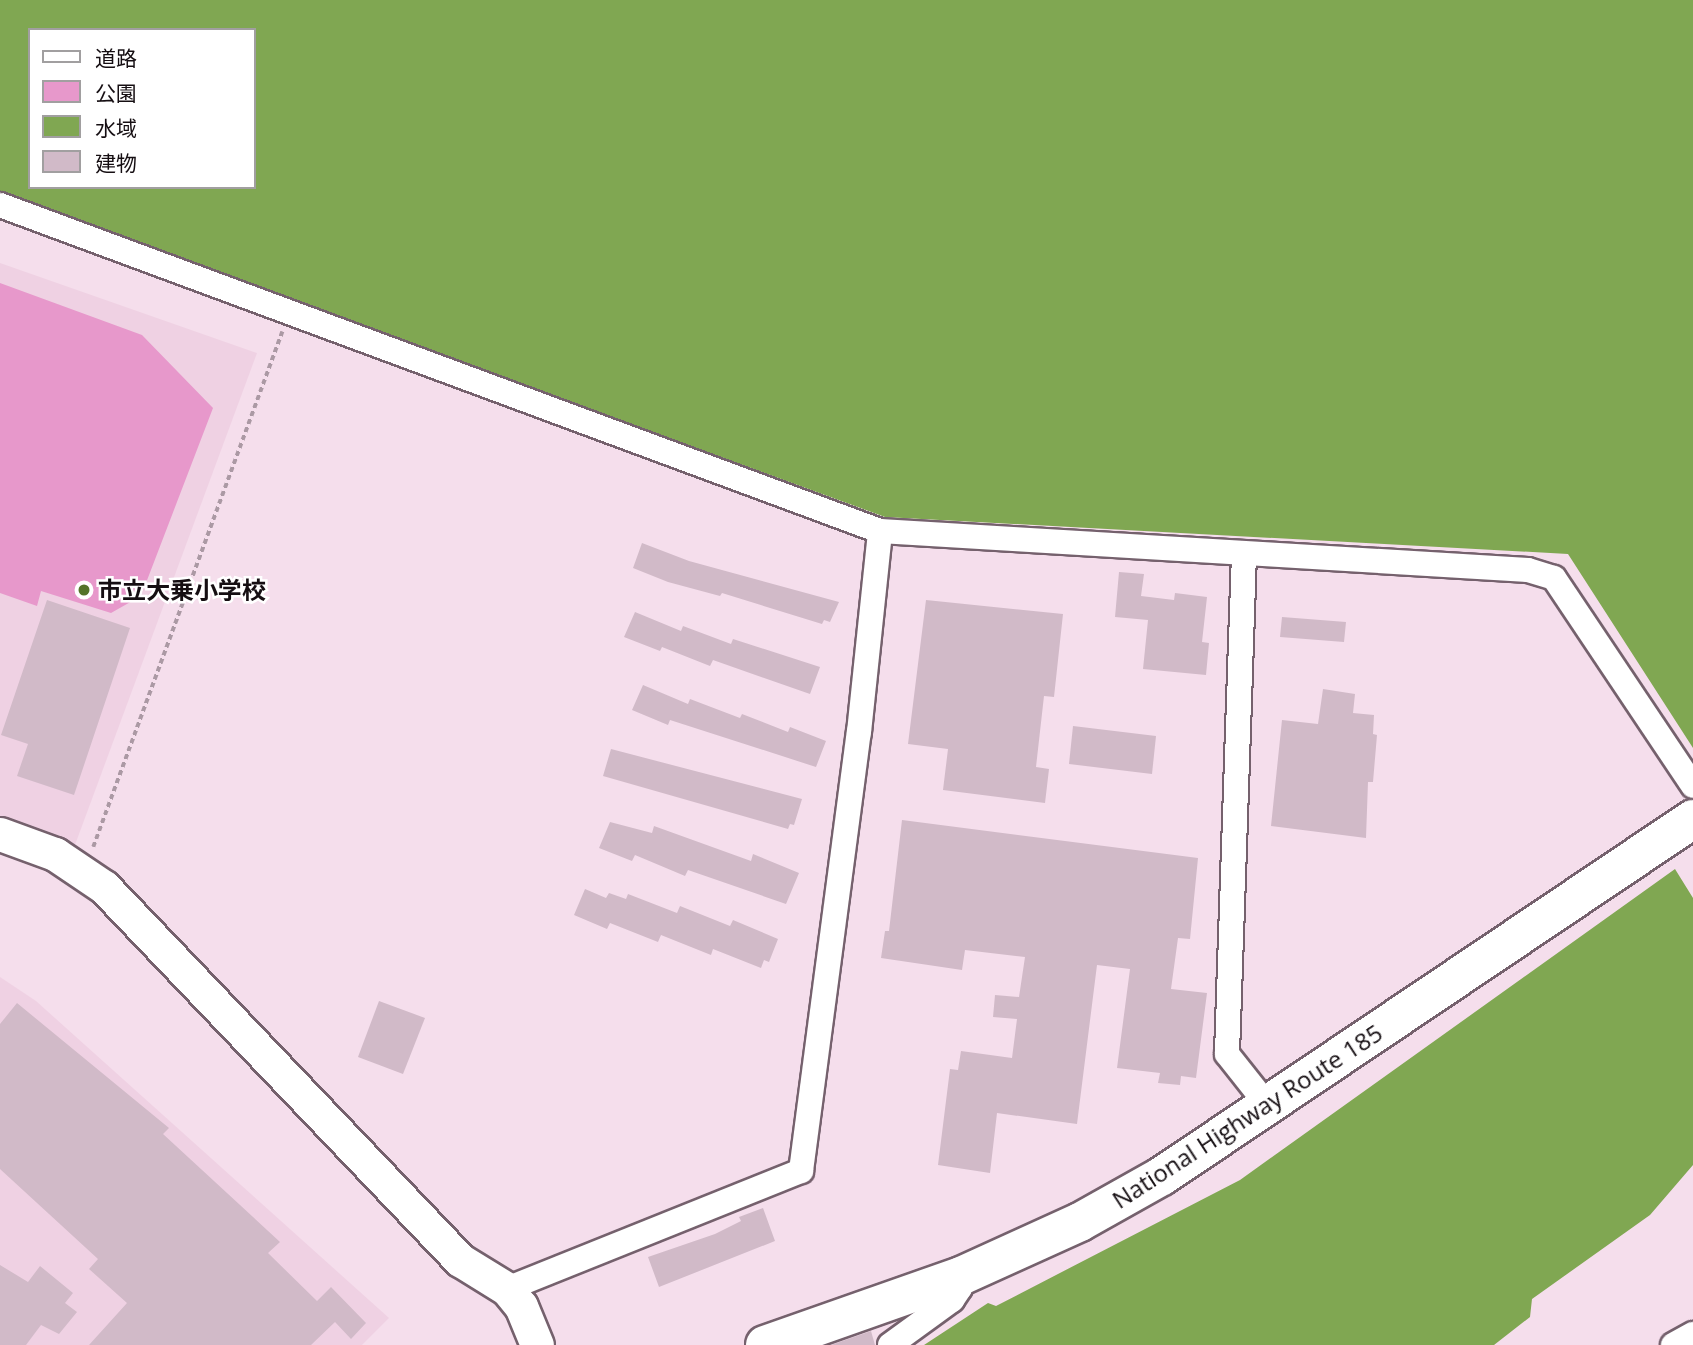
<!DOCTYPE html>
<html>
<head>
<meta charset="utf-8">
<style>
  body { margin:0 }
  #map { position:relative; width:1693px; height:1345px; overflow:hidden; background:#f5deec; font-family:"Open Sans","Noto Sans JP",sans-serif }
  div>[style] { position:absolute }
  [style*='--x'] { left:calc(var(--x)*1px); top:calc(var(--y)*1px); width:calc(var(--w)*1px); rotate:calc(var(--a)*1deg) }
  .built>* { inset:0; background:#efd1e3 }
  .green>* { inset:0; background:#e798cb }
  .water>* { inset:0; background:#80a752 }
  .building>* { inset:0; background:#d1bac8 }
  .path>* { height:3.5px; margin-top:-1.75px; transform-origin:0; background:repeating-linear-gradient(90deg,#ab99a4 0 5px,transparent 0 8.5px) }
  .roads { filter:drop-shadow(2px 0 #75616d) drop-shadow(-2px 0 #75616d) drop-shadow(0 2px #75616d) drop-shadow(0 -2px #75616d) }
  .street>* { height:24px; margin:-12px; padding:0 12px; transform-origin:12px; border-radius:12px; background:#fff }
  .secondary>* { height:33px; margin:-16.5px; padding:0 16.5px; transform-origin:16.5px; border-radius:16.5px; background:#fff }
  .highway>* { height:38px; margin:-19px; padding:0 19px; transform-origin:19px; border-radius:19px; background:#fff }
  .dots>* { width:19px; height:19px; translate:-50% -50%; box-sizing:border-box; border:4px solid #fff; border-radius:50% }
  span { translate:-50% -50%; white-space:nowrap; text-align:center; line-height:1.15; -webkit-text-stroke:5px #fff; paint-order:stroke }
  .poi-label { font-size:24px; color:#150e12; font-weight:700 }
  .left { translate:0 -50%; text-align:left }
  .street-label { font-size:24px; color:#150e12 }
  .legend { position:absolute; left:28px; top:28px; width:228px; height:161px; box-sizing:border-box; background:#fff; border:2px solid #a19fa0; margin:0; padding:9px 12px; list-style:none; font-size:21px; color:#150e12 }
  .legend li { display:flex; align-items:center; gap:14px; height:35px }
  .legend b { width:35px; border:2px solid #a19fa0 }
</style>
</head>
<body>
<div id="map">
  <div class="built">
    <i style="clip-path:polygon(0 263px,257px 353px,72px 853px,0 827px)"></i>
    <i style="clip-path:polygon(0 977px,36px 1001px,389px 1318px,362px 1345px,0 1345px)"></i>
  </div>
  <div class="green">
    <i style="clip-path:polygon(0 283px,142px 335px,213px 408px,141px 596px,111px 613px,41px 591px,37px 606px,0 593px)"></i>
  </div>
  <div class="water">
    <i style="clip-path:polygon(evenodd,0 0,1693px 0,1693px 748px,1568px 554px,885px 517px,0 193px,0 0,30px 30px,254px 30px,254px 187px,30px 187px,30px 30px)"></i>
    <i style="clip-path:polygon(1675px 869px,1693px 898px,1693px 1165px,1650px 1215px,1532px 1299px,1530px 1317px,1494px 1345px,924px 1345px,988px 1303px,996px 1306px,1240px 1180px)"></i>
  </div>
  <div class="building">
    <i style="clip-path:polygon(642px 543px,689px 561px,839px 602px,830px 622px,824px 620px,822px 624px,722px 593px,720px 596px,668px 582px,633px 568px)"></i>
    <i style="clip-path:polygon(1119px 572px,1144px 574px,1141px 596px,1174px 600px,1175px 593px,1207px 597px,1202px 642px,1209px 643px,1206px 675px,1143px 669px,1148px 620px,1115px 617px)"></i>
    <i style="clip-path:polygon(47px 600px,130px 628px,74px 795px,17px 776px,28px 744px,1px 735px)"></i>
    <i style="clip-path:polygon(926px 600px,1063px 614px,1054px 697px,1044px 696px,1036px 767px,1049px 769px,1045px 803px,943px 790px,948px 749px,908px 744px)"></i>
    <i style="clip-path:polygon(635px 612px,681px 631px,683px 626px,731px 644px,733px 639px,820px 667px,810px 694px,713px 660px,710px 666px,662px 647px,660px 651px,624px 637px)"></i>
    <i style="clip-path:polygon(1282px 617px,1346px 622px,1344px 642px,1280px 637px)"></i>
    <i style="clip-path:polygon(643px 685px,688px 704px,690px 699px,740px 718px,742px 714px,788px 732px,790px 727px,826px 741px,816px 767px,670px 720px,668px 725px,632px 710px)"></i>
    <i style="clip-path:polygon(1323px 689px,1355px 694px,1353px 713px,1374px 715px,1373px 734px,1377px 735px,1373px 782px,1368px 782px,1366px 838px,1271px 826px,1282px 720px,1318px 724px)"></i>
    <i style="clip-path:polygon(1073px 726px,1156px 736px,1152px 774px,1069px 764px)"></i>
    <i style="clip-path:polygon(611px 749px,802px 799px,794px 825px,790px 824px,788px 829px,603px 776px)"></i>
    <i style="clip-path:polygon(902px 820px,1198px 858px,1190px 939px,1178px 938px,1171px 989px,1207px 993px,1196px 1078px,1181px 1076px,1180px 1085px,1158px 1083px,1160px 1073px,1117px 1068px,1130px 969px,1097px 965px,1077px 1124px,997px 1113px,990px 1173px,938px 1165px,950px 1069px,958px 1070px,961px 1051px,1012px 1058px,1017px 1019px,993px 1017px,995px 995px,1019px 997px,1025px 957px,965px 950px,962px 970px,881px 958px,885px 931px,889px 931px)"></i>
    <i style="clip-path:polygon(610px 822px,652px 833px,654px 826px,751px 861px,753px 854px,799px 873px,786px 904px,688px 870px,685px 876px,635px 855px,632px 861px,599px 848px)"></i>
    <i style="clip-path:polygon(585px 889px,606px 898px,609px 893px,626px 899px,628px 894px,677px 913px,680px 906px,730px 926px,733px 920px,778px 939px,769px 962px,764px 960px,761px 968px,713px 949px,711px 955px,661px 935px,658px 942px,610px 923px,607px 929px,574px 915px)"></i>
    <i style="clip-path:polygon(379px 1001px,425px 1018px,403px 1074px,358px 1057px)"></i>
    <i style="clip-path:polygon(17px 1003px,169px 1128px,163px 1134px,280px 1242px,268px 1253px,317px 1301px,331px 1287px,366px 1323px,351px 1339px,335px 1322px,311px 1345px,89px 1345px,127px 1303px,89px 1269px,98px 1259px,0 1169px,0 1024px)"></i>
    <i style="clip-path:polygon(763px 1208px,775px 1241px,659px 1287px,648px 1257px,715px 1234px,741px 1221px,739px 1217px)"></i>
    <i style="clip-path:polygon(0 1265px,28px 1282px,40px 1266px,73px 1293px,65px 1303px,77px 1312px,59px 1334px,41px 1325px,26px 1345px,0 1345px)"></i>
    <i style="clip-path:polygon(871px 1331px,875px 1345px,831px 1345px)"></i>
  </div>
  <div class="path">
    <i style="--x:93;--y:847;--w:549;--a:-69.85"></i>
  </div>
  <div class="roads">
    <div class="street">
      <i style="--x:0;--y:205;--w:938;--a:20.33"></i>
      <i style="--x:880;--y:531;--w:649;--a:3.44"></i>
      <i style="--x:1528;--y:570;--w:27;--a:17"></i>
      <i style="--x:1554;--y:578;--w:250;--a:56.2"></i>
      <i style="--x:1244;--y:554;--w:500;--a:91.95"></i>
      <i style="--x:1227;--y:1054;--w:68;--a:51.6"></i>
      <i style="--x:507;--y:1289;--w:317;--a:-21.9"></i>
      <i style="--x:801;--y:1171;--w:443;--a:-82.5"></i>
      <i style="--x:859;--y:732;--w:202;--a:-84"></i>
      <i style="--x:890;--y:1345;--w:77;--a:-36"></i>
      <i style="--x:952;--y:1300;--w:14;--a:-56"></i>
      <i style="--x:960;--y:1288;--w:12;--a:-85"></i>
      <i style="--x:1673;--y:1345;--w:23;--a:-29"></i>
    </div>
    <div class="secondary">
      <i style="--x:0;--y:834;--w:59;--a:20"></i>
      <i style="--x:55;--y:854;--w:59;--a:34"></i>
      <i style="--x:104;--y:887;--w:516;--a:46.34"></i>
      <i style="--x:460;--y:1260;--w:55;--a:31.7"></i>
      <i style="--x:507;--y:1289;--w:22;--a:51"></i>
      <i style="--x:521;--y:1306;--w:42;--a:67.7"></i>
    </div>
    <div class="highway">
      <i style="--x:765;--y:1345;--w:208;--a:-19.4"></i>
      <i style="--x:961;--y:1276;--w:131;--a:-24.4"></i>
      <i style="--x:1080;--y:1222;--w:94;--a:-29.3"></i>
      <i style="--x:1162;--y:1176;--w:640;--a:-33.91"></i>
    </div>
  </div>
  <div class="dots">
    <i style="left:84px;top:590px;background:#537329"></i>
  </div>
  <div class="poi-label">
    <span class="left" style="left:98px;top:590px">市立大乗小学校</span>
  </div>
  <div class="street-label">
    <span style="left:1247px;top:1116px;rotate:-33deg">National Highway Route 185</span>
  </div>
  <ul class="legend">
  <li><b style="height:9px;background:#fff"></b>道路</li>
  <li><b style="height:19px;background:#e798cb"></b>公園</li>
  <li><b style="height:19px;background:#80a752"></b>水域</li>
  <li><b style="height:19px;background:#d1bac8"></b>建物</li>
  </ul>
</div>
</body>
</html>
